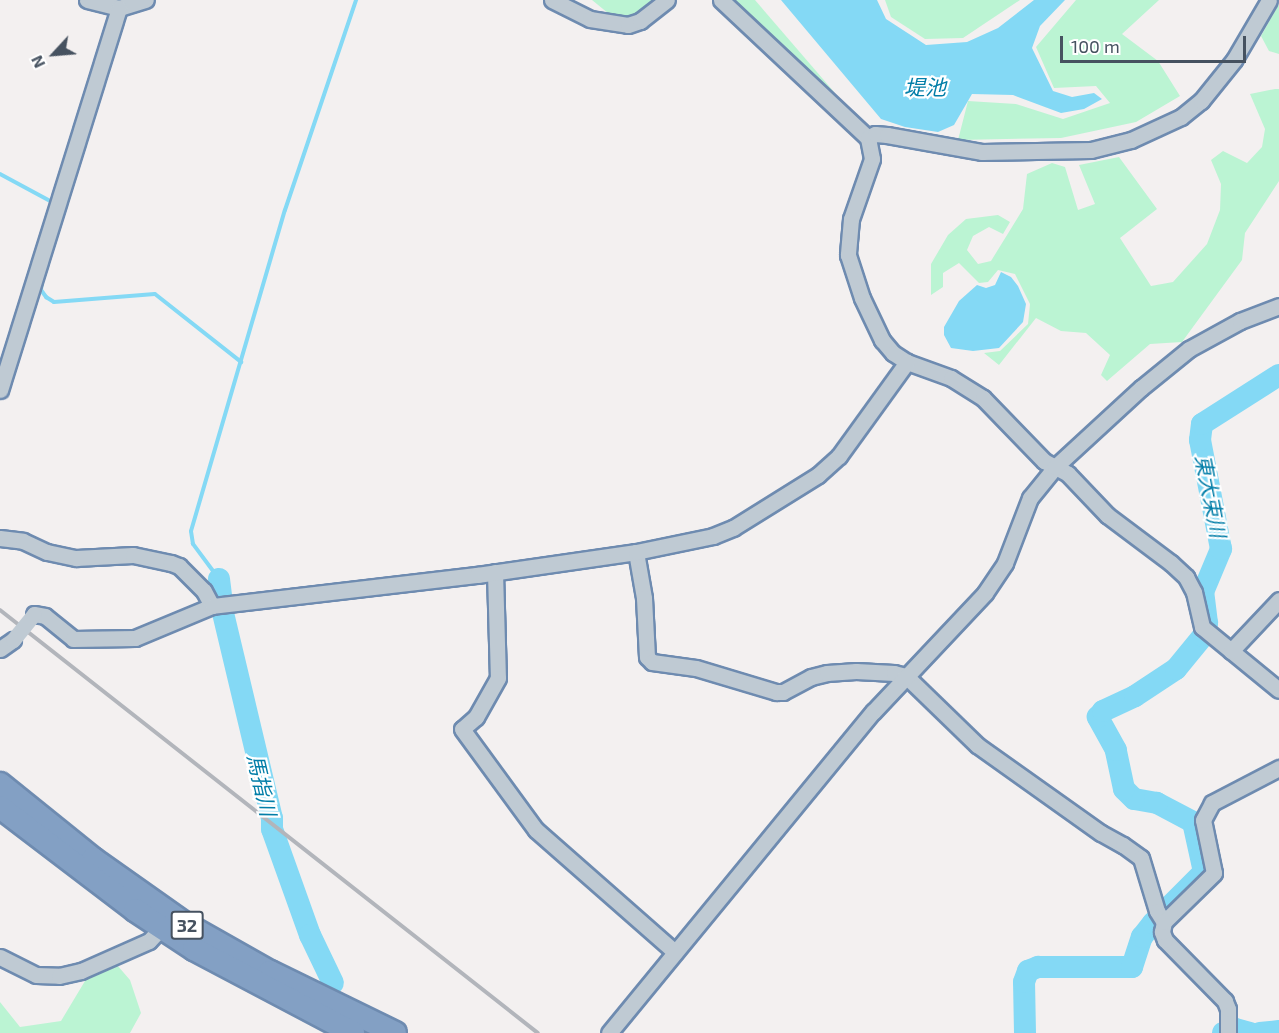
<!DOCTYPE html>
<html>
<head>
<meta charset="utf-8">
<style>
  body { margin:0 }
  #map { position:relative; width:1279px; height:1033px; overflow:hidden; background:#f3f0f0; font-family:"Exo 2","Noto Sans JP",sans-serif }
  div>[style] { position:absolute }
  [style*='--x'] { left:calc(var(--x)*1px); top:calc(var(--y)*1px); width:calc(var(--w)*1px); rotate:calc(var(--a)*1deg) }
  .green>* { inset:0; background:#bbf4d3 }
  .water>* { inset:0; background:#84d9f5 }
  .stream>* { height:4px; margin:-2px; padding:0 2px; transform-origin:2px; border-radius:2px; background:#84d9f5 }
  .river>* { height:22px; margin:-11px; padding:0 11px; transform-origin:11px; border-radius:11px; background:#84d9f5 }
  .roads { filter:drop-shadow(2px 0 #6e8bb0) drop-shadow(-2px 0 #6e8bb0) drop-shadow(0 2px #6e8bb0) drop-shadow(0 -2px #6e8bb0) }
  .minor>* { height:15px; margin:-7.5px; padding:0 7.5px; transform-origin:7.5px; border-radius:7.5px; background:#bfcad3 }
  .highway>* { height:22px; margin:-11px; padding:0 11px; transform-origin:11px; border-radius:11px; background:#83a0c4 }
  .rail>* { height:4px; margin:-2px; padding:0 2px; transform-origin:2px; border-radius:2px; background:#b2b5bb }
  .minor-bridge>* { height:15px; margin:-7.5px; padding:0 7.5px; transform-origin:7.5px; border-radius:7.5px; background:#bfcad3 }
  span { translate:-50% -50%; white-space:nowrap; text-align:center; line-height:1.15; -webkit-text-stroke:4.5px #fff; paint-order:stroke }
  .shield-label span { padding:2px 4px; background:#fff; border:2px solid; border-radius:4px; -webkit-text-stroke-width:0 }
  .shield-label { font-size:18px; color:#465260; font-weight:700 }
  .water-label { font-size:21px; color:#027ea8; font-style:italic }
  .north { position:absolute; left:24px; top:24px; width:60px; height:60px; -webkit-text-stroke:4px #fff; paint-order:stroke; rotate:244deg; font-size:16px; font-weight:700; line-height:24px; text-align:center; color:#465260 }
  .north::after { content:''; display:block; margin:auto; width:21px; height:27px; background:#465260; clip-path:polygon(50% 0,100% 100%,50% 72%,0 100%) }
  .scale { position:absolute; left:1060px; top:36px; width:186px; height:27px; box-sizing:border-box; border:3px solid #465260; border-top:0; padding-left:8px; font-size:18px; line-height:21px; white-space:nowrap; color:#465260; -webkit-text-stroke:4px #fff; paint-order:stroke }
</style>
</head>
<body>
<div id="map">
  <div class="green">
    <i style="clip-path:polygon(592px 0,654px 0,636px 14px,625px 18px,614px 18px)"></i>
    <i style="clip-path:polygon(735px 0,755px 0,835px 93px,790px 57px)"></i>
    <i style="clip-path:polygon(885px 0,1020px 0,963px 38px,925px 39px,891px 17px)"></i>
    <i style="clip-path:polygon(1076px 0,1159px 0,1122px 34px,1158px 61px,1180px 96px,1136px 122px,1061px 138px,958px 140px,968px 101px,1016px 104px,1063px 119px,1110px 103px,1096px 86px,1054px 88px,1036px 47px)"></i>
    <i style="clip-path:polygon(1279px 4px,1279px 54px,1269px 51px,1261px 36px)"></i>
    <i style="clip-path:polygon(1275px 89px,1279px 89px,1279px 181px,1245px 233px,1242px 260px,1182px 342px,1150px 344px,1107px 381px,1101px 375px,1110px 355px,1086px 333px,1061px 331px,1036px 318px,999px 365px,984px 353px,1000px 351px,1028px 324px,1030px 304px,1015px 274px,998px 270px,988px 282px,979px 283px,959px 263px,943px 273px,943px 287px,931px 295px,931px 264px,948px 235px,966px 219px,998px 215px,1010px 222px,1003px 234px,989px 227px,973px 236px,967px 250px,978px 264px,991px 261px,1023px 209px,1027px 174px,1052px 163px,1065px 167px,1078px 210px,1095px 204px,1079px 165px,1119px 157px,1157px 209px,1120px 238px,1151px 286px,1173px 282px,1207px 244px,1220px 210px,1221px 184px,1211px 160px,1223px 151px,1247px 163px,1262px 147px,1265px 129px,1250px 94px)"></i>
    <i style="clip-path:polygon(117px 965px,130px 980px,141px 1013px,130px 1033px,0 1033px,0 1002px,20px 1027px,61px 1021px,88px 976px)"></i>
  </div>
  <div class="water">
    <i style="clip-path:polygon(781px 0,877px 0,886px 19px,926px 45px,967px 42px,998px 28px,1034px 0,1065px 0,1040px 26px,1032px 48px,1053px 91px,1072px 97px,1094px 93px,1102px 99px,1084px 109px,1061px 113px,1013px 95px,972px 94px,954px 125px,938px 132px,905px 127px,881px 119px)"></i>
    <i style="clip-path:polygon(1001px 272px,1011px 277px,1018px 286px,1026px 304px,1023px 322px,999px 348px,973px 351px,951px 348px,944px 335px,944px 327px,959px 301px,977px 285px,986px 288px,995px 285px)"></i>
  </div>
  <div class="stream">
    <i style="--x:0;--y:174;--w:57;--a:28.4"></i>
    <i style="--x:43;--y:275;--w:15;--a:98"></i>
    <i style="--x:41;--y:290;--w:9;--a:54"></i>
    <i style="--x:46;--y:297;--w:9;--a:32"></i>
    <i style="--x:54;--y:302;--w:101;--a:-4.5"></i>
    <i style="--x:155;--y:294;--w:110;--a:38.3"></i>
    <i style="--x:219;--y:579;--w:44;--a:-126.6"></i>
    <i style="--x:193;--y:544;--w:13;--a:-99"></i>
    <i style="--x:191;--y:531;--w:334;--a:-73.7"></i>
    <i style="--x:285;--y:210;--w:222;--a:-71.3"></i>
  </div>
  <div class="river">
    <i style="--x:219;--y:579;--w:34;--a:83"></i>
    <i style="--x:223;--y:613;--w:211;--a:76.6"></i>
    <i style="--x:272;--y:818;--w:11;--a:90"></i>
    <i style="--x:272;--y:829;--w:113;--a:70.3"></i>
    <i style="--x:310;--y:935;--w:53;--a:64.4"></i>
    <i style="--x:1025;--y:1033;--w:51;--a:-91.1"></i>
    <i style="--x:1024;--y:982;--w:12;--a:-70"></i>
    <i style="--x:1028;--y:971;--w:11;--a:-22"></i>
    <i style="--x:1038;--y:967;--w:94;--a:0"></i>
    <i style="--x:1132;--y:967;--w:32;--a:-72"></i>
    <i style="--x:1142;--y:937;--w:18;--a:-52"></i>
    <i style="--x:1153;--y:923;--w:72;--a:-45"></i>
    <i style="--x:1204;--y:872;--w:51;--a:-102.4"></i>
    <i style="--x:1193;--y:822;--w:41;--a:-152.2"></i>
    <i style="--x:1157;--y:803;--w:23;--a:-170"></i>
    <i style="--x:1134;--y:799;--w:14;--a:-135"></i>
    <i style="--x:1124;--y:789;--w:40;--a:-102"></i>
    <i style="--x:1116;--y:750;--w:38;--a:-119"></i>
    <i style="--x:1098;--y:717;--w:8;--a:-50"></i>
    <i style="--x:1103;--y:711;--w:35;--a:-25"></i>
    <i style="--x:1135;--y:696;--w:49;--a:-33.4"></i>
    <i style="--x:1176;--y:669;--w:43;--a:-50.7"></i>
    <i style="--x:1203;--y:636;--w:14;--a:-73"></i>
    <i style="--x:1207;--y:623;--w:31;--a:-97"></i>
    <i style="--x:1203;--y:592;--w:47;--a:-67.3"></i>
    <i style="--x:1221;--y:549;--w:111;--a:-100.9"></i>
    <i style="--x:1200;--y:440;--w:16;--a:-83"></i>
    <i style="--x:1202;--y:424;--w:91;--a:-32.5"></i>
    <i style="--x:1223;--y:1033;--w:13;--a:-18"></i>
    <i style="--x:1235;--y:1029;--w:16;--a:15"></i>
    <i style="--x:1260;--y:1033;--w:19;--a:-6"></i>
  </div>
  <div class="roads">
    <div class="minor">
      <i style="--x:87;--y:0;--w:33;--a:14"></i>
      <i style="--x:119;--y:8;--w:28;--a:-17"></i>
      <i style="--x:552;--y:0;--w:42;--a:26.6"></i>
      <i style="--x:590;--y:19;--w:38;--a:9"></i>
      <i style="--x:628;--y:25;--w:13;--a:-18"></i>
      <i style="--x:640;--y:21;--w:34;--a:-38"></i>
      <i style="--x:721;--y:0;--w:202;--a:43.2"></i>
      <i style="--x:868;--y:138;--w:21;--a:79"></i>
      <i style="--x:872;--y:159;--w:64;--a:109.3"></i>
      <i style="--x:851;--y:219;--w:36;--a:95"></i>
      <i style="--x:848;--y:255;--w:45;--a:72"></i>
      <i style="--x:862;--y:298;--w:47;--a:64.5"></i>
      <i style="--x:882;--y:340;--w:17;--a:50"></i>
      <i style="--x:893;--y:353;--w:17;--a:33"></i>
      <i style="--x:907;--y:362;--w:47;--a:20"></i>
      <i style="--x:951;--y:378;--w:38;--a:32"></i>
      <i style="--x:983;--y:398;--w:88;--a:45.9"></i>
      <i style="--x:1044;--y:461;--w:27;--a:28"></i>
      <i style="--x:1068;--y:474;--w:57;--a:46.4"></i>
      <i style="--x:1107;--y:515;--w:80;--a:36.9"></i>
      <i style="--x:1171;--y:563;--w:21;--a:43"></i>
      <i style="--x:1186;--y:577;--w:17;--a:62"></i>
      <i style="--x:1194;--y:592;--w:36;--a:77"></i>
      <i style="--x:1202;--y:627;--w:99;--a:39.3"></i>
      <i style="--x:868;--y:138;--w:8;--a:-30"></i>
      <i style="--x:875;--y:134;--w:12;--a:5"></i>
      <i style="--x:887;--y:135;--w:97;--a:10.1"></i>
      <i style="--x:982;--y:152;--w:109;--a:-1.1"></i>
      <i style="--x:1091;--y:150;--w:41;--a:-14"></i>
      <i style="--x:1131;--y:140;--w:55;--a:-24.7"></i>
      <i style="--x:1181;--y:117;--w:26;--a:-39"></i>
      <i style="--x:1201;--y:101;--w:53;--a:-51.2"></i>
      <i style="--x:1234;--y:60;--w:69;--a:-59.7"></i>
      <i style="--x:0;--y:390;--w:400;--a:-72.7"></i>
      <i style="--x:0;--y:538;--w:23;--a:7"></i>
      <i style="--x:23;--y:541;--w:26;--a:25"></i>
      <i style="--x:47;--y:552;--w:30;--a:12"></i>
      <i style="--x:76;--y:558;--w:57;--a:-3"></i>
      <i style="--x:133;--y:555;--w:39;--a:12"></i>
      <i style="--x:171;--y:563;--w:9;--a:21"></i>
      <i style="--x:179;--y:566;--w:35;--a:45"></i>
      <i style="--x:204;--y:591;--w:17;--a:62"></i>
      <i style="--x:636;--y:552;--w:47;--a:80.1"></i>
      <i style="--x:644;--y:598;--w:59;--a:87.1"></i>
      <i style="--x:647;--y:657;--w:7;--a:45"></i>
      <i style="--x:652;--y:662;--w:44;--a:7.8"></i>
      <i style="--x:696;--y:668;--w:84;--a:16.7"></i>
      <i style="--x:776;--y:692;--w:7;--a:0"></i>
      <i style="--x:783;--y:692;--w:32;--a:-28"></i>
      <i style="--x:811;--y:677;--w:16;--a:-14"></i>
      <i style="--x:827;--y:673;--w:29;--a:-4"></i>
      <i style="--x:856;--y:671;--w:38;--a:3"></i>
      <i style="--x:894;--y:673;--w:12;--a:14"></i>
      <i style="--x:906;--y:676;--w:99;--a:44.2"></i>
      <i style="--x:977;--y:745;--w:152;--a:35.4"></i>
      <i style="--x:1101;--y:833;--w:25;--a:29"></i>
      <i style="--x:1123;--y:845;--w:22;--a:36"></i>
      <i style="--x:1141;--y:858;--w:55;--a:73.2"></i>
      <i style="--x:1157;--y:911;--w:13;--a:58"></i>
      <i style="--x:495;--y:572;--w:106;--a:88.4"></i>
      <i style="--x:498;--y:678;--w:45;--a:119.4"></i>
      <i style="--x:476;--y:717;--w:18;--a:139"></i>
      <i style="--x:462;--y:729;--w:125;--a:53.8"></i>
      <i style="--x:536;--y:830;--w:185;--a:41.3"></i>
      <i style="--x:34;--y:614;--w:11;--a:10"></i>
      <i style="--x:45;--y:616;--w:36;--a:39"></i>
      <i style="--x:73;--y:639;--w:62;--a:-0.9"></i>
      <i style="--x:135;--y:638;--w:83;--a:-22.6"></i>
      <i style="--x:212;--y:606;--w:267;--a:-6.7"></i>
      <i style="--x:477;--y:575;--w:161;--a:-8.2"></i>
      <i style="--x:636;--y:552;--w:79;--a:-11.7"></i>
      <i style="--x:713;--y:536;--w:22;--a:-22"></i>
      <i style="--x:733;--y:528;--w:100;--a:-31.9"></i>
      <i style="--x:818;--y:475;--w:28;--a:-42"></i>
      <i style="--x:839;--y:456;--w:116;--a:-54.1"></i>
      <i style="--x:0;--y:649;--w:16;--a:-35"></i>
      <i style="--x:1231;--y:651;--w:70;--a:-46.7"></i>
      <i style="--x:0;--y:957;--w:40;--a:26.6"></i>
      <i style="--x:36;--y:975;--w:23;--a:2"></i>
      <i style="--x:59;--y:976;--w:23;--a:-13"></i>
      <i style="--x:81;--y:971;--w:74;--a:-23.8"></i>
      <i style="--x:149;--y:941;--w:26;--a:-47"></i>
      <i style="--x:609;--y:1033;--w:416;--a:-50.6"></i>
      <i style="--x:873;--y:712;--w:163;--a:-46.7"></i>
      <i style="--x:985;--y:593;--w:36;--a:-56"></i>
      <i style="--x:1005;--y:563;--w:70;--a:-69"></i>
      <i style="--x:1030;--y:498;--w:40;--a:-51"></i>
      <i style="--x:1055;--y:467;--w:117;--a:-42.6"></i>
      <i style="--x:1141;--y:388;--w:62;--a:-39.1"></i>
      <i style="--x:1189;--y:349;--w:58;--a:-28.8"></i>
      <i style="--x:1240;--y:321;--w:42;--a:-21"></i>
      <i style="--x:1228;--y:1033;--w:24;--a:-90"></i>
      <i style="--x:1228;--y:1009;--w:9;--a:-111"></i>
      <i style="--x:1225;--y:1001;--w:86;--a:-134.5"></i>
      <i style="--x:1165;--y:940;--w:9;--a:-111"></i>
      <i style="--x:1162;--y:932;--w:10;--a:-79"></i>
      <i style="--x:1164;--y:922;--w:70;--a:-44.4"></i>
      <i style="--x:1214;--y:873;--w:54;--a:-101.7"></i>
      <i style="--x:1203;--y:820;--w:19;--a:-62"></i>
      <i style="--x:1212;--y:803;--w:76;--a:-27.6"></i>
    </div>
    <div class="highway">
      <i style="--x:0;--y:784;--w:119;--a:38.9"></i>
      <i style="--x:93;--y:859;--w:113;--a:35.2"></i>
      <i style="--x:185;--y:924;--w:98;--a:29.5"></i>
      <i style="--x:270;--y:972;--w:139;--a:26"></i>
      <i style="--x:0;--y:807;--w:170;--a:37.3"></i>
      <i style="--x:135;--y:910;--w:71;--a:33.5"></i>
      <i style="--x:194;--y:949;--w:180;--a:27.8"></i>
    </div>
  </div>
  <div class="rail">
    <i style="--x:0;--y:610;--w:684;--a:38.18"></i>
  </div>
  <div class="minor-bridge">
    <i style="--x:13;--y:640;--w:33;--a:-51"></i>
  </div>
  <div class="shield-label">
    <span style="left:187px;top:925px">32</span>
  </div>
  <div class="water-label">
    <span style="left:925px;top:87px">堤池</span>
    <span style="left:1211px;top:496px;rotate:79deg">東大束川</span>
    <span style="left:262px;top:785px;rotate:77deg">馬指川</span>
  </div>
  <div class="north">N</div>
  <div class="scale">100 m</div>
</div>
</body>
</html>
